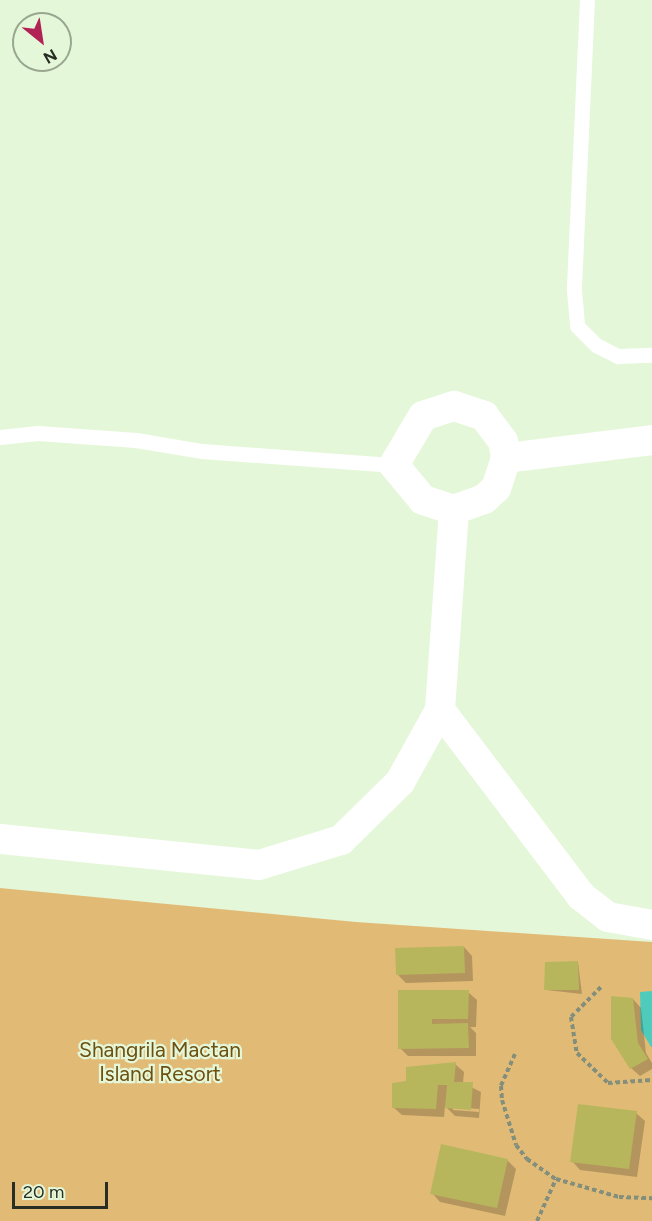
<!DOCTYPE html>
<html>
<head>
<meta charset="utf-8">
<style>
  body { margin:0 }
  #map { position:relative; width:652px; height:1221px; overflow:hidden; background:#e5f7d9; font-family:Figtree,sans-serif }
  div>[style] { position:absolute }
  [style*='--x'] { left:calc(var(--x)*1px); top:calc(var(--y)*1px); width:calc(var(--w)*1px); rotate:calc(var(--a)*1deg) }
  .green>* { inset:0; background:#e1bb76 }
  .water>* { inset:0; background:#4fcbbc }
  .shadow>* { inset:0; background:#0003 }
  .building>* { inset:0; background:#b8b65d }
  .path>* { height:4px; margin-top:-2px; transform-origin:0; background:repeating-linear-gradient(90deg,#838f7b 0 4.5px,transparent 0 7.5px) }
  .lane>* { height:15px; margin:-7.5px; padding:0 7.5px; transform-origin:7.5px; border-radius:7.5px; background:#fff }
  .street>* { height:30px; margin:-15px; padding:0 15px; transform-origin:15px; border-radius:15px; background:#fff }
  span { translate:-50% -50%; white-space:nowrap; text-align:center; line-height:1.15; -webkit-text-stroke:4.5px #e5f7d9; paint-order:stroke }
  .park-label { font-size:21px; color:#6d5010 }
  .north { position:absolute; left:12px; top:12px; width:60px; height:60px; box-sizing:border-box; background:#e5f7d9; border:2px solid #99a790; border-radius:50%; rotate:150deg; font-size:16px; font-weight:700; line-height:24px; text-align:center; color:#282e23 }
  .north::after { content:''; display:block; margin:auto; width:21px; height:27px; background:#b22355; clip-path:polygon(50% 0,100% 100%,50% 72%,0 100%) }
  .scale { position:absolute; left:12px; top:1182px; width:96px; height:27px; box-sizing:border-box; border:3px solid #282e23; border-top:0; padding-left:8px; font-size:18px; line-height:21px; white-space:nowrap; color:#282e23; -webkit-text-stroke:4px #e5f7d9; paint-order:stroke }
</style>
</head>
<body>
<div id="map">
  <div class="green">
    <i style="clip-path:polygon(0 888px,356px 922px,652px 942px,652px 1221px,0 1221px)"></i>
  </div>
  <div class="water">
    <i style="clip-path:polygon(652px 991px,652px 1047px,651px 1047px,641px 1030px,640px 992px)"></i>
  </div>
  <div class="shadow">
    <i style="clip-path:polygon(464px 947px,472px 956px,473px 981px,406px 983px,398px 975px)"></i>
    <i style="clip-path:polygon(578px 962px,582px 994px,546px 990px)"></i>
    <i style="clip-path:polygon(400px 992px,468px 992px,477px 1000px,476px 1027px,470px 1027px,476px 1033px,476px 1056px,408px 1056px,400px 1048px)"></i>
    <i style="clip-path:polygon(633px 999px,641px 1008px,646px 1053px,652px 1063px,652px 1069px,640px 1076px,631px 1068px)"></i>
    <i style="clip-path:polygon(evenodd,455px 1064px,464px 1072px,463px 1083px,481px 1092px,479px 1118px,455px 1116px,445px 1106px,444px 1117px,402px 1115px,393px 1107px,408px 1083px,455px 1064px,453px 1107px,479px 1109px,479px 1112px,453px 1110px,453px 1107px)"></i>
    <i style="clip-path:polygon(636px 1113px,645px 1121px,637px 1177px,580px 1170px,572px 1161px)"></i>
    <i style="clip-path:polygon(507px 1160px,516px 1169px,505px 1216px,440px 1202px,432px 1193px)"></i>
  </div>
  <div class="building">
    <i style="clip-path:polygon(464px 946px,465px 973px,396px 975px,395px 948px)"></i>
    <i style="clip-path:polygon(578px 961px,579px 990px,544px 990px,545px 962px)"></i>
    <i style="clip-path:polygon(398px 990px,469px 990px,468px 1019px,432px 1019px,432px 1024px,468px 1023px,469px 1048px,398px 1049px)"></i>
    <i style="clip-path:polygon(611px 996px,633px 998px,638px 1043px,648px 1059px,630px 1069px,611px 1039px)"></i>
    <i style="clip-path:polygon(456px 1062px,454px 1082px,473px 1082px,471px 1110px,445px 1108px,447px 1085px,438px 1085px,436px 1109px,392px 1108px,392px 1083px,406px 1081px,406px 1067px)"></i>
    <i style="clip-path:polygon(578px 1104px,637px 1111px,629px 1169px,570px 1162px)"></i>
    <i style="clip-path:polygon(441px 1144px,508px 1159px,497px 1208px,430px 1194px)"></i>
  </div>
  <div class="path">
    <i style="--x:601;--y:987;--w:42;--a:135"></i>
    <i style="--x:571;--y:1017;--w:36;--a:81"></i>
    <i style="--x:577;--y:1053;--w:43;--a:44.1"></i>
    <i style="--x:608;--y:1083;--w:44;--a:-3.9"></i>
    <i style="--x:515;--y:1054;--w:35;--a:114"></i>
    <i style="--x:501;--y:1086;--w:14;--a:86"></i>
    <i style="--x:502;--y:1100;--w:47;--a:72.7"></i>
    <i style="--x:516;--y:1145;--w:18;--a:52"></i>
    <i style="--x:527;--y:1159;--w:35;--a:35"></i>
    <i style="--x:556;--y:1179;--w:66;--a:15.9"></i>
    <i style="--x:619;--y:1197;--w:33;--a:2"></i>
    <i style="--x:537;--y:1221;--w:46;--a:-65.7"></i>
  </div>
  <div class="lane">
    <i style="--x:587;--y:0;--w:290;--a:92.6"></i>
    <i style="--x:574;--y:290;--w:36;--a:85"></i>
    <i style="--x:577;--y:326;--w:27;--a:45"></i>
    <i style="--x:596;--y:345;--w:25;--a:27"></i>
    <i style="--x:618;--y:356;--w:34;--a:-2"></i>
    <i style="--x:0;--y:437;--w:38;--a:-6"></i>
    <i style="--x:38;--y:433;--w:98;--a:4.1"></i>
    <i style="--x:136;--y:440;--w:67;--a:9.5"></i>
    <i style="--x:202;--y:451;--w:193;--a:4.2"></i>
  </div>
  <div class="street">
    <i style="--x:454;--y:406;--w:32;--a:18"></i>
    <i style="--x:484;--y:416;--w:31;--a:53"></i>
    <i style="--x:503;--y:441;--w:17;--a:80"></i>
    <i style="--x:506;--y:458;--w:32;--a:108"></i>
    <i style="--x:496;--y:488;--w:16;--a:137"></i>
    <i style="--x:484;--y:499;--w:32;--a:160"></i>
    <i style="--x:454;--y:510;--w:33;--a:-162"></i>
    <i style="--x:423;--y:500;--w:45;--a:-129.6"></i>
    <i style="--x:394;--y:465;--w:57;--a:-59.4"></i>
    <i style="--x:423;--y:416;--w:33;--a:-18"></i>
    <i style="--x:506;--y:458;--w:147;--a:-7"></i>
    <i style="--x:440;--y:710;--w:233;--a:52.8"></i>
    <i style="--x:581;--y:896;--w:34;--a:38"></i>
    <i style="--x:608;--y:917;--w:45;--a:10.3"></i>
    <i style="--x:0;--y:839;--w:260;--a:5.7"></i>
    <i style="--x:259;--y:865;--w:86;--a:-17"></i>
    <i style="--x:341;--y:840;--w:83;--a:-44.5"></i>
    <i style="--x:400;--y:782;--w:82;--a:-60.9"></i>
    <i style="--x:440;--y:710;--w:200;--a:-86"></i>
  </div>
  <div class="park-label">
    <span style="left:160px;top:1062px">Shangrila Mactan<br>Island Resort</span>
  </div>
  <div class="north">N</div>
  <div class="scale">20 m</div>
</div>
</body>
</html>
